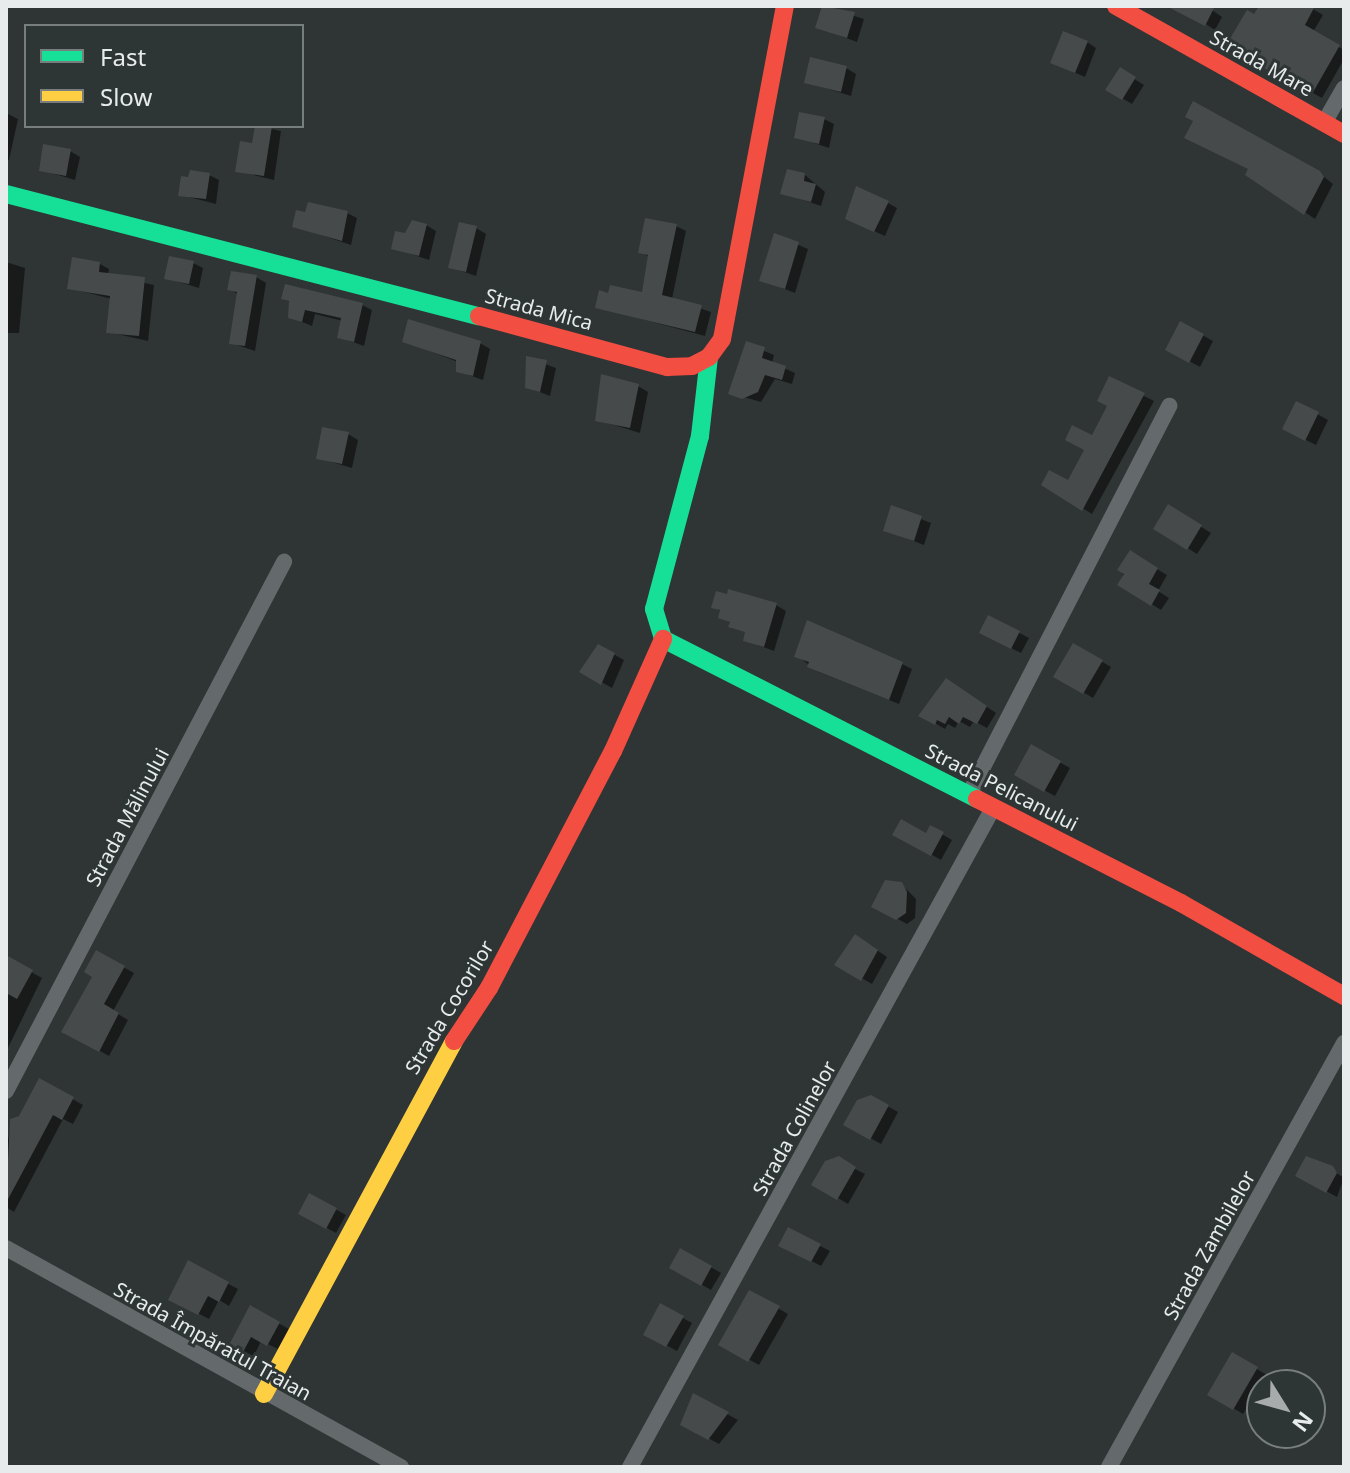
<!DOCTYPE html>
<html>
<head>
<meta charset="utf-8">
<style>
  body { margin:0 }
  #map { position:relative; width:1350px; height:1473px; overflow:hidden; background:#2f3434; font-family:"Noto Sans",sans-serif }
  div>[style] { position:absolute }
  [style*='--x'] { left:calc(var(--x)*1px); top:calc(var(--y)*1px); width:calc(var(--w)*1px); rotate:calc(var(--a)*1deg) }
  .shadow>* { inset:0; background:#0007 }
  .building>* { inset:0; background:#464a4a }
  .street>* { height:16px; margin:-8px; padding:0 8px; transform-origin:8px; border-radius:8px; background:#646a6c }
  .fast>* { height:18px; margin:-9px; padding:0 9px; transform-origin:9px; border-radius:9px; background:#16e098 }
  .slow>* { height:18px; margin:-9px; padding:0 9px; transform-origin:9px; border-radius:9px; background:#ffcf43 }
  .jam>* { height:18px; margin:-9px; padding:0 9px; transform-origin:9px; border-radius:9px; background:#f24e42 }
  span { translate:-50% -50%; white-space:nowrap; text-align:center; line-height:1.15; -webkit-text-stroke:6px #2e3535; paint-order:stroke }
  .street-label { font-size:20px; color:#e7ebeb }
  .frame { position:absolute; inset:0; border:8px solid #e7ebeb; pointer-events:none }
  .legend { position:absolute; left:24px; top:24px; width:280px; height:104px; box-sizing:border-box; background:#2e3535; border:2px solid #787e7e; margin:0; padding:10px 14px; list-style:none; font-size:24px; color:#e7ebeb }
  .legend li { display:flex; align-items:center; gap:16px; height:40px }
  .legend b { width:40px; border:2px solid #787e7e }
  .north { position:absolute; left:1246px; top:1369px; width:80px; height:80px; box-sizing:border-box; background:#2e3535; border:2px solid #787e7e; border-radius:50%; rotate:127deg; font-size:22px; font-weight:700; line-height:32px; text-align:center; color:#e7ebeb }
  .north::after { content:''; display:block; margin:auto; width:28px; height:36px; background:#a7abab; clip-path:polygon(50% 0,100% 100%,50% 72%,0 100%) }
</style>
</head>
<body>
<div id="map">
  <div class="shadow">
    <i style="clip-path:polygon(824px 6px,864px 19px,857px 42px,817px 27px)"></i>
    <i style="clip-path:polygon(1178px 6px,1206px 6px,1222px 17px,1215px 30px)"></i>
    <i style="clip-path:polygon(1261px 6px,1308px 6px,1323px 15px,1313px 32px,1344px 50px,1344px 59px,1322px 98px,1228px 47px)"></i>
    <i style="clip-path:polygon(1087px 42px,1096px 48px,1085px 77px,1062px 67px)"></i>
    <i style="clip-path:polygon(846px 68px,856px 74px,851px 96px,806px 82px)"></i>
    <i style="clip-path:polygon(1120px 70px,1144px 85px,1132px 104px,1108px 90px)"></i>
    <i style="clip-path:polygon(6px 113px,18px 119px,9px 160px,6px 160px)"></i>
    <i style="clip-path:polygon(824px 119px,834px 124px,829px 148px,796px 137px)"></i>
    <i style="clip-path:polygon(257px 126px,281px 131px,274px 180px,237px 171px,254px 145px)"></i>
    <i style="clip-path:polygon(70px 151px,80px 157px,75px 180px,41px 170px)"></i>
    <i style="clip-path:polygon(1251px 169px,1319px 173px,1333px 184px,1315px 219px,1248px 174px)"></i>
    <i style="clip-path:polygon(209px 175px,219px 180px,216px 204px,181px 195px)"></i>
    <i style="clip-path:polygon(805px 175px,825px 192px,821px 206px,783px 193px)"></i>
    <i style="clip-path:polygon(888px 203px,897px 208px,885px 236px,858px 224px)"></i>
    <i style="clip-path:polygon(347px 213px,357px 218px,351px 245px,294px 226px)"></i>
    <i style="clip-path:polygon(426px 225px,436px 231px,429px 260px,393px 248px)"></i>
    <i style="clip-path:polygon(676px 226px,686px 231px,672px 299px,711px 312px,705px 336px,597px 307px,643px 295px,650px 257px,640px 252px)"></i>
    <i style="clip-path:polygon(476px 228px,486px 234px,476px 276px,450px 267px)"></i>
    <i style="clip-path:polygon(775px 235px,808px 249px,795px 293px,762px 280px)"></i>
    <i style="clip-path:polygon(6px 262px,25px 268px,19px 333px,6px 333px)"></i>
    <i style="clip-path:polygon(193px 263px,203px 268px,199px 288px,166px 278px)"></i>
    <i style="clip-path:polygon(100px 264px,109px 269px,108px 275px,154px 285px,148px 341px,108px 332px,112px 299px,69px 288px)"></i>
    <i style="clip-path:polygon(256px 277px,266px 283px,255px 351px,231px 343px,239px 295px,230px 289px)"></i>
    <i style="clip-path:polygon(283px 298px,362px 305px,372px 310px,364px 346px,339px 337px,343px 321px,315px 314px,312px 326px,290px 317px,290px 302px)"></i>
    <i style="clip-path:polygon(1181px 323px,1213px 341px,1200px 367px,1167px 349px)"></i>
    <i style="clip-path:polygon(404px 341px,480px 343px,490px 349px,483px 380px,458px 371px,458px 362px)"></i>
    <i style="clip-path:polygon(747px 344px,774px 355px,772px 363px,795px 373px,792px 384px,775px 379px,761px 402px,730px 393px)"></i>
    <i style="clip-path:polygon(528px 358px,556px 368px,550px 396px,527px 387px)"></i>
    <i style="clip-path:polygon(1110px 379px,1154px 401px,1092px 514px,1044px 484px,1069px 483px,1109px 406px)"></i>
    <i style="clip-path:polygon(638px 386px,648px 392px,640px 433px,598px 420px)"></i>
    <i style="clip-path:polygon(1297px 403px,1328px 420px,1316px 445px,1294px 434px)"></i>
    <i style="clip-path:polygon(348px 434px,358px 440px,352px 468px,318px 458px)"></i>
    <i style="clip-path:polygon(1169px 507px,1211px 533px,1197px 554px,1156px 528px)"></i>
    <i style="clip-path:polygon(893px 508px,931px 523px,924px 545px,885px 530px)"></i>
    <i style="clip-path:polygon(1130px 553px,1167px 575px,1158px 591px,1169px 598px,1161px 610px,1120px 584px)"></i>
    <i style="clip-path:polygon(776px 605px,786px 611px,774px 651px,745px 640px,748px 632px,720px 617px,722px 612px,714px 607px)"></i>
    <i style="clip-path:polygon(989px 617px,1029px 638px,1021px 653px,991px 638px)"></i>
    <i style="clip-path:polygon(1074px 645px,1111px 667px,1093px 698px,1056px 676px)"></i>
    <i style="clip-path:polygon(599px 646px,624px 660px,612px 688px,582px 671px)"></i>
    <i style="clip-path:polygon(797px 656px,902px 664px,912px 669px,899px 704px,819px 672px)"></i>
    <i style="clip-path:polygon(956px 686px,996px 713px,987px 728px,974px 721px,970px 727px,959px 721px,955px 728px,948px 724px,945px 729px,921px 715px)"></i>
    <i style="clip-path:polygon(1032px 747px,1070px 768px,1055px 796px,1016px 775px)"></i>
    <i style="clip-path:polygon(931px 828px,952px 840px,941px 860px,895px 834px,926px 835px)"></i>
    <i style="clip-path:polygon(901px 884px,916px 899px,915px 918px,907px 924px,874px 906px)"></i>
    <i style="clip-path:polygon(865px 942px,887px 957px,872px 984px,837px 964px)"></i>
    <i style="clip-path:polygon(96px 952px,134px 973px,113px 1011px,128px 1020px,109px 1056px,64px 1031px,94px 976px)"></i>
    <i style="clip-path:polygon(6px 958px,42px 978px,6px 1052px)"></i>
    <i style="clip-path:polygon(40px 1081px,83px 1105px,73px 1124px,63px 1119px,14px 1212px,6px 1207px,6px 1150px,12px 1120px,20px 1118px)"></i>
    <i style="clip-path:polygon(871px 1097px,898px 1112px,881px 1144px,845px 1124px)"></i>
    <i style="clip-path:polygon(833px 1158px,865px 1174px,848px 1204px,814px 1184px)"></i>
    <i style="clip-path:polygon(1319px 1161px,1344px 1178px,1337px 1197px,1297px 1175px)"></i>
    <i style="clip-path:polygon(310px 1195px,346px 1215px,336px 1233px,300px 1213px)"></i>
    <i style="clip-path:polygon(789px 1230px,830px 1251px,821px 1266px,781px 1245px)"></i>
    <i style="clip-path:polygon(681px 1250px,721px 1273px,711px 1290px,672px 1267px)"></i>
    <i style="clip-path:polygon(189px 1263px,238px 1289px,229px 1306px,219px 1300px,209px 1319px,171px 1299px)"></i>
    <i style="clip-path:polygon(750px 1292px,788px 1314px,759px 1365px,721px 1344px)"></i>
    <i style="clip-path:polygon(661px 1306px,692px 1323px,677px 1351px,646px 1334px)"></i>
    <i style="clip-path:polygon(251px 1308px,289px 1329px,278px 1349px,261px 1341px,253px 1358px,231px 1346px)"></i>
    <i style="clip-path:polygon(1233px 1355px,1267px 1375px,1243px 1414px,1210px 1394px)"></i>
    <i style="clip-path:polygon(694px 1396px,738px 1420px,719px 1444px,683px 1424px)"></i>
  </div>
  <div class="building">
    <i style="clip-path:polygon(822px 6px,855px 12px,847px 38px,815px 28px)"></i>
    <i style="clip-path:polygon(1166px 6px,1215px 6px,1205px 26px)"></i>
    <i style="clip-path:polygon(1259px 6px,1315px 6px,1305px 25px,1340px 45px,1312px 94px,1225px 47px,1247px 10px,1254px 14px)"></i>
    <i style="clip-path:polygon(1063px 31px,1088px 41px,1075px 73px,1050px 63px)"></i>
    <i style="clip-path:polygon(810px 57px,847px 66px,841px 92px,804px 83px)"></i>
    <i style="clip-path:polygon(1120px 67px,1136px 77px,1122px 100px,1105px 90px)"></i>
    <i style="clip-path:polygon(1193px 101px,1320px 171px,1324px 177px,1304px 215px,1245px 175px,1248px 169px,1184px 138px,1193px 121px,1185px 117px)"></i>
    <i style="clip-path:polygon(799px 112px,825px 117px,819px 144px,794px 138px)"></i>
    <i style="clip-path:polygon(255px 126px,272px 126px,264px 176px,235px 172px,240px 141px,252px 143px)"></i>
    <i style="clip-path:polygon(43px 144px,71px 149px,66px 176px,39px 171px)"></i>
    <i style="clip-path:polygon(787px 169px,805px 173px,804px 181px,816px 184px,811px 202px,780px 194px)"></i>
    <i style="clip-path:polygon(190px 170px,210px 173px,206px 199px,178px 196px,181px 176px,188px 177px)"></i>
    <i style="clip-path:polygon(856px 186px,889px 201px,874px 232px,845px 219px)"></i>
    <i style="clip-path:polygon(308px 202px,348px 211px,342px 241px,292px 227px,296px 210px,305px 212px)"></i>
    <i style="clip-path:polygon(645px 218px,677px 224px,662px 295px,702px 305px,695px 332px,595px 308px,599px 290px,608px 293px,610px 285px,642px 292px,648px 255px,638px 253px)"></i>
    <i style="clip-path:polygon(412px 220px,427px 224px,419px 256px,391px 249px,395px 231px,405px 233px)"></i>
    <i style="clip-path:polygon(459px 222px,477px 226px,466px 272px,448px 268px)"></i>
    <i style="clip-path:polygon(774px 233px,799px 242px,785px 289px,759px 281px)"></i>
    <i style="clip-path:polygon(169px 256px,194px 261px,189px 284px,164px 279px)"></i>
    <i style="clip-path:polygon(72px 257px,100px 262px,99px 272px,145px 277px,139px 336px,106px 333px,110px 296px,67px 289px)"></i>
    <i style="clip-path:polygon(231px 271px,257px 275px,245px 346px,229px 344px,237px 292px,227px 290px)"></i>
    <i style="clip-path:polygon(285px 284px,363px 303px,354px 342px,337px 338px,341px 318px,305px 310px,302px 322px,288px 318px,289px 301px,281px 299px)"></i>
    <i style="clip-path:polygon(408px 319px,481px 341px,473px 376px,456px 372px,456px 360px,402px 342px)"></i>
    <i style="clip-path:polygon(1180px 321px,1204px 334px,1189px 363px,1165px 350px)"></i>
    <i style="clip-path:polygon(746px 341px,765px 347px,762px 358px,786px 366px,782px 380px,765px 375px,758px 392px,742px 399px,728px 394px)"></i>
    <i style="clip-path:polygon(526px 356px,547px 360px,540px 392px,525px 388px)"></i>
    <i style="clip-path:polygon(601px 374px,639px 384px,630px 428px,595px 421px)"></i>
    <i style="clip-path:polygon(1109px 376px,1145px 393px,1082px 511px,1041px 485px,1049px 470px,1068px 480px,1084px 450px,1065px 440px,1072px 425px,1092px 435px,1107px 406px,1097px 401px)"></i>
    <i style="clip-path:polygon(1296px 401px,1319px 412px,1305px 441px,1282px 429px)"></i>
    <i style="clip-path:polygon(322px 427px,349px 432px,342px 464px,316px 459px)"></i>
    <i style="clip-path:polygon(1168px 504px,1202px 525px,1187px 550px,1153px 529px)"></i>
    <i style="clip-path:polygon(891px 505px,922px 516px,914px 541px,883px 531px)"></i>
    <i style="clip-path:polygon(1130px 550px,1158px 568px,1149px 584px,1160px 590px,1151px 606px,1117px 585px,1124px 574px,1117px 570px)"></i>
    <i style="clip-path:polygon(728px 589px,777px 603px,764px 647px,743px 641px,745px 632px,728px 627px,730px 622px,718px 618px,720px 610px,711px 608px,716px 591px,727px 594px)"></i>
    <i style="clip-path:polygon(988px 615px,1020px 631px,1011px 649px,979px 633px)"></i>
    <i style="clip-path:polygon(807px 620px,903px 662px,889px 700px,807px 667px,809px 662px,794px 657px)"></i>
    <i style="clip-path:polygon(1073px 643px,1103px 660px,1083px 694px,1053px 677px)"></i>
    <i style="clip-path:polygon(598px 644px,615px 653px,601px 685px,579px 672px)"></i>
    <i style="clip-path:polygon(946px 678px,987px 706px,977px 724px,963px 717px,959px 724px,949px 717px,945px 724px,937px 720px,935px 725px,918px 716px)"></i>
    <i style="clip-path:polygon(1031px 744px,1061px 761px,1044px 792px,1014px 775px)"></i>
    <i style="clip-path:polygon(901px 819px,926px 833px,930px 825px,944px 832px,931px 856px,892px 835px)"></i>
    <i style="clip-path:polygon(885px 880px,902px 882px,907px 892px,906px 913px,896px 920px,871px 907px)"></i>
    <i style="clip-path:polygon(855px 934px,878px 950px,861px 981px,834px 965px)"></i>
    <i style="clip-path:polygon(96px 950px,125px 966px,104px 1004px,119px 1013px,99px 1052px,61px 1032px,92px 977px,84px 972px)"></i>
    <i style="clip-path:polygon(6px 955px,33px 970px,17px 999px,6px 993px)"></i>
    <i style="clip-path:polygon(39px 1078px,74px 1097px,62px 1120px,53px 1115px,6px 1203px,10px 1119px,19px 1116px)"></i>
    <i style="clip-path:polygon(871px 1095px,889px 1105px,870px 1140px,843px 1125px,857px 1100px)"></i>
    <i style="clip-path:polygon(839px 1156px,856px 1167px,837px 1200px,811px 1185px,825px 1161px)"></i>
    <i style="clip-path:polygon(1306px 1156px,1333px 1166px,1337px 1173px,1326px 1193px,1295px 1176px)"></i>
    <i style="clip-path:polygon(309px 1193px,337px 1208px,326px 1229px,298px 1214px)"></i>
    <i style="clip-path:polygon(788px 1227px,821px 1244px,811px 1262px,778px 1246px)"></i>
    <i style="clip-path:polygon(680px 1248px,712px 1266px,701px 1286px,669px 1268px)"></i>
    <i style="clip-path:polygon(188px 1260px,229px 1282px,219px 1302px,208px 1296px,198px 1315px,168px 1300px)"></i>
    <i style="clip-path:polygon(749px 1290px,780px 1306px,748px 1362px,718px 1345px)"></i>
    <i style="clip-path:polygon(660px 1303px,684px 1316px,666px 1347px,643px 1335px)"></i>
    <i style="clip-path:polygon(250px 1305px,280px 1322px,267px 1346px,251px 1337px,242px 1354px,228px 1347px)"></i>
    <i style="clip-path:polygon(1232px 1352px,1258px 1367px,1233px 1410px,1207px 1395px)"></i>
    <i style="clip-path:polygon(693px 1393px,729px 1412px,708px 1440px,680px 1425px)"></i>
  </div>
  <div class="street">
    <i style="--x:1324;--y:123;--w:40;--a:-60.3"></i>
    <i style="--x:969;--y:794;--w:437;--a:-62.7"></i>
    <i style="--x:6;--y:1091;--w:598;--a:-62.28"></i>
    <i style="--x:6;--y:1248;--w:452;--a:29"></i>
    <i style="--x:630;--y:1467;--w:752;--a:-61.15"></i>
    <i style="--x:1109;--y:1467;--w:485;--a:-61"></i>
  </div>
  <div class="fast">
    <i style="--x:6;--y:194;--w:488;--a:14.5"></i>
    <i style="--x:709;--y:357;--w:80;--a:96.5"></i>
    <i style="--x:700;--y:436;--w:179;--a:104.9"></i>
    <i style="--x:654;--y:609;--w:31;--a:73"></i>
    <i style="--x:663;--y:639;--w:352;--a:27"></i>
  </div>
  <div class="slow">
    <i style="--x:264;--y:1394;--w:401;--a:-61.7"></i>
  </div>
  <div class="jam">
    <i style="--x:1116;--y:6;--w:261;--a:29.3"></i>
    <i style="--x:479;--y:316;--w:195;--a:15.2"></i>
    <i style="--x:667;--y:367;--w:25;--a:-2"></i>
    <i style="--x:692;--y:366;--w:19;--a:-28"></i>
    <i style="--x:709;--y:357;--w:22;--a:-54"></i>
    <i style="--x:722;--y:339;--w:339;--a:-79.3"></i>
    <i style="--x:977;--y:799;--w:229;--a:27"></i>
    <i style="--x:1181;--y:903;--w:188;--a:29.7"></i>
    <i style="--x:454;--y:1041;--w:64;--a:-56.6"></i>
    <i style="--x:489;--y:988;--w:267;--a:-62.4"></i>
    <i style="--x:613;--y:751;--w:123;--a:-65.9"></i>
  </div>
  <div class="street-label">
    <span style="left:1262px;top:63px;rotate:29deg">Strada Mare</span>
    <span style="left:539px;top:309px;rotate:15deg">Strada Mica</span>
    <span style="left:1002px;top:787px;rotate:27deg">Strada Pelicanului</span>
    <span style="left:127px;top:817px;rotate:-62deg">Strada Mălinului</span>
    <span style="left:449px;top:1007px;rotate:-59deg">Strada Cocorilor</span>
    <span style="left:794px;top:1128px;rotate:-61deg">Strada Colinelor</span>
    <span style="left:1209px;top:1245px;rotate:-61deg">Strada Zambilelor</span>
    <span style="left:213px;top:1341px;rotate:29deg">Strada Împăratul Traian</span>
  </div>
  <div class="frame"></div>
  <ul class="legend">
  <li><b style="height:10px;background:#16e098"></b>Fast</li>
  <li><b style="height:10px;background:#ffcf43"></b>Slow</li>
  </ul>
  <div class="north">N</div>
</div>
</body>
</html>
